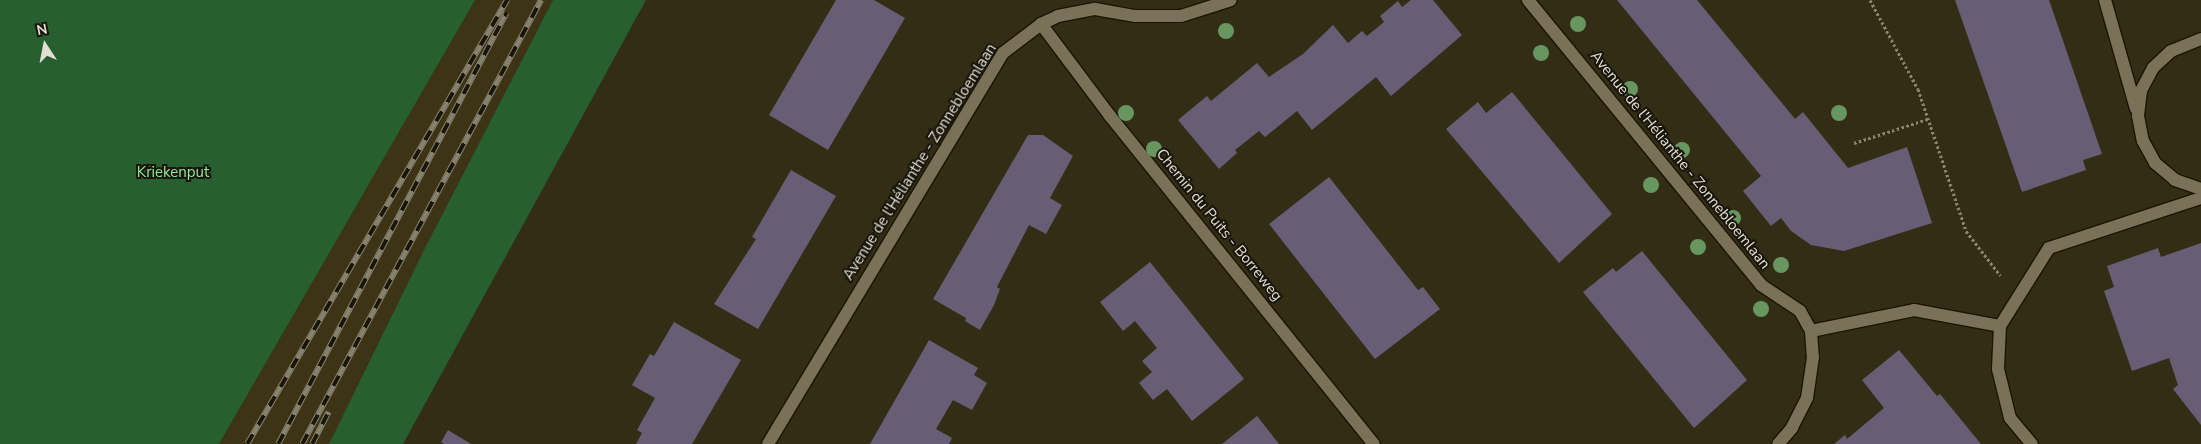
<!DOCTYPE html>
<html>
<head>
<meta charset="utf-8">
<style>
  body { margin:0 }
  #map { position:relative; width:2201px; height:444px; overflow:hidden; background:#332d15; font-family:"Nunito Sans",sans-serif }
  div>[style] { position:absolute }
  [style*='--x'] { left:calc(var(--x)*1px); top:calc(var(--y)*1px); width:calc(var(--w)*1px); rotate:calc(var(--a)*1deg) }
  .built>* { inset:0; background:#3d3415 }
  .green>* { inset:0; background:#275f30 }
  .building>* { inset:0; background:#675d74 }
  .path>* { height:3px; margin-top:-1.5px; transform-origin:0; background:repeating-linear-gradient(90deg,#8a8572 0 2.5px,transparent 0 5px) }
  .roads { filter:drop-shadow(1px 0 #1b1501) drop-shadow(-1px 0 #1b1501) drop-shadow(0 1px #1b1501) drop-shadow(0 -1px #1b1501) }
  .street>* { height:12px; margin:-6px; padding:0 6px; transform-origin:6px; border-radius:6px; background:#797258 }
  .rail>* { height:5.5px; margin-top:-2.75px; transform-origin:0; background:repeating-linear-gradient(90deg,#18150b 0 11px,#87826f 0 22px); box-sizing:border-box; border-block:1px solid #87826f }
  .trees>* { width:16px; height:16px; margin:-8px; border-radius:50%; background:#67965f }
  span { translate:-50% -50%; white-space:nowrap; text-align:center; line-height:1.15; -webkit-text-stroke:4px #18150b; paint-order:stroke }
  .street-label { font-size:15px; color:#e3dfd1 }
  .park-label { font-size:15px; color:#92eb9c }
  .north { position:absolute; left:20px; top:20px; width:50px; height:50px; -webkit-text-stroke:4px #18150b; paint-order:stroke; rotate:349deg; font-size:14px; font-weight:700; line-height:20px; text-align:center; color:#e3dfd1 }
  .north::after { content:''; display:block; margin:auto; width:18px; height:22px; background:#e3dfd1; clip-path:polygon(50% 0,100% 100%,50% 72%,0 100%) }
</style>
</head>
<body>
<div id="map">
  <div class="built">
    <i style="clip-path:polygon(475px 0,553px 0,424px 250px,329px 444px,219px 444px)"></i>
  </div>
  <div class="green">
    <i style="clip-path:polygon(0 0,475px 0,219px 444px,0 444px)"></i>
    <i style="clip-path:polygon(553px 0,646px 0,403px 444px,329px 444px,424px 250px)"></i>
  </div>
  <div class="building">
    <i style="clip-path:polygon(836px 0,874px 0,905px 18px,828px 150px,769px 115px)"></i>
    <i style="clip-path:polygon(1411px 0,1433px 0,1462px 35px,1391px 96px,1376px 77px,1312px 130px,1297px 111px,1265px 137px,1259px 131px,1235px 150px,1237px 153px,1219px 169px,1178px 120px,1207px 96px,1211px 101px,1257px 63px,1269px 77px,1303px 54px,1333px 25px,1348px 43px,1362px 31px,1367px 36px,1384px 22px,1380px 16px,1398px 1px,1402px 7px)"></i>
    <i style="clip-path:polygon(1617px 0,1697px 0,1795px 119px,1803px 112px,1848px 168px,1907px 147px,1932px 223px,1844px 251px,1811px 245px,1791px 231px,1781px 218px,1771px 226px,1743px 191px,1761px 176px)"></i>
    <i style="clip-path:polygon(1955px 0,2049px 0,2102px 154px,2083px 160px,2086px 170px,2022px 192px)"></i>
    <i style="clip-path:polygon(1512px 92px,1612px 214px,1559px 263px,1446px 129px,1478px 102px,1486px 113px)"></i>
    <i style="clip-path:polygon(1028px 135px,1043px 135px,1073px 156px,1050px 198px,1062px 205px,1046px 234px,1029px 225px,997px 287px,1000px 289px,994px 305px,980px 330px,965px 321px,966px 318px,933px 299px)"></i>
    <i style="clip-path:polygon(791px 170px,836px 196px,758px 329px,714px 304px,756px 239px,752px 237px)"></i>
    <i style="clip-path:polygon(1329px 177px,1418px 290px,1423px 287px,1440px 309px,1375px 359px,1269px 224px)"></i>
    <i style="clip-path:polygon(2201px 243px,2201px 425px,2173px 389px,2178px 385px,2169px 358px,2132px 371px,2104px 291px,2114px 287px,2107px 266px,2158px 248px,2161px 257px)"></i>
    <i style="clip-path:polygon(1642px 251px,1747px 380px,1694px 428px,1583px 292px,1613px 268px,1616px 272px)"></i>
    <i style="clip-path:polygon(1150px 262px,1244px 379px,1192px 421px,1167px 389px,1153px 400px,1139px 383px,1152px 372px,1142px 361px,1157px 348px,1135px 321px,1123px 331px,1100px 302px)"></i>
    <i style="clip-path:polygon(674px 322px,741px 360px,692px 444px,636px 444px,642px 433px,637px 430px,655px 398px,632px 385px,650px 354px,654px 356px)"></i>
    <i style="clip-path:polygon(929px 340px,978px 368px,974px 375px,987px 383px,972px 410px,953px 400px,936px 429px,952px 438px,949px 444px,870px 444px)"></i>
    <i style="clip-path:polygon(1899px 350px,1937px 396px,1940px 394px,1981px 444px,1834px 444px,1845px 435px,1847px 439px,1884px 408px,1862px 380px)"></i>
    <i style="clip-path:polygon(1257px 416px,1279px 444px,1222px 444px)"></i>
    <i style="clip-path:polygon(448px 430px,471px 444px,444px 444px,441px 442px)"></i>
  </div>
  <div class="path">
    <i style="--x:1870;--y:0;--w:101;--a:61.7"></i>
    <i style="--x:1918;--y:89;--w:150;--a:71.3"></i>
    <i style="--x:1966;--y:231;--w:56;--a:52.3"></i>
    <i style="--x:1854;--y:143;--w:78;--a:-18"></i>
  </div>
  <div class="roads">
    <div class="street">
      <i style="--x:1528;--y:0;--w:368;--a:50.7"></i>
      <i style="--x:1761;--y:285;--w:47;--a:33.7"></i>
      <i style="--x:1800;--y:311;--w:23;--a:61"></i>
      <i style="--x:1811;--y:331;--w:26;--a:86"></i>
      <i style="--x:1813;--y:357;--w:41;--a:98.3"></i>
      <i style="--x:1807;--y:398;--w:34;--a:117"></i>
      <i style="--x:1792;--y:428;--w:21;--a:131"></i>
      <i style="--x:2105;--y:0;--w:113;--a:74.1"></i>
      <i style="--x:1041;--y:24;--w:115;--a:53.1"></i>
      <i style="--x:1110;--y:116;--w:421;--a:51.2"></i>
      <i style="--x:2201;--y:39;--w:32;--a:158"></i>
      <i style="--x:2171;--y:51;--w:25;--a:137"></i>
      <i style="--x:2153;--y:68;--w:26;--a:118"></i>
      <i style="--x:2141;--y:91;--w:25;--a:97"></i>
      <i style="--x:2138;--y:116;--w:25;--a:79"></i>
      <i style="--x:2143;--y:141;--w:25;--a:61"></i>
      <i style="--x:2155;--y:163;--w:26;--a:40"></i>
      <i style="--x:2175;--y:180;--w:28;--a:19"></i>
      <i style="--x:2000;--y:326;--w:92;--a:-57.9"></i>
      <i style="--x:2049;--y:248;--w:160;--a:-18.2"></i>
      <i style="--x:1811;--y:331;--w:105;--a:-11.5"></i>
      <i style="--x:1914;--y:310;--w:87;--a:10.5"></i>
      <i style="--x:2000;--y:326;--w:43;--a:92.7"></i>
      <i style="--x:1998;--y:369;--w:50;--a:76.2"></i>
      <i style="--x:2010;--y:418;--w:34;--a:50"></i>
      <i style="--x:768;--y:444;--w:456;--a:-59"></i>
      <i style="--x:1003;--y:53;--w:48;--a:-37.3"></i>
      <i style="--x:1041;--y:24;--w:19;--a:-25"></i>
      <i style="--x:1058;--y:16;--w:38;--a:-11"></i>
      <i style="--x:1095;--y:9;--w:41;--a:9.9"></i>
      <i style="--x:1135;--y:16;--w:46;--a:0"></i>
      <i style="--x:1181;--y:16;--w:52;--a:-17.7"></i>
    </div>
  </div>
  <div class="rail">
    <i style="--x:247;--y:444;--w:515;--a:-59.65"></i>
    <i style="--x:278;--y:444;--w:488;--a:-62.1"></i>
    <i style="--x:302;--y:444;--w:504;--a:-61.71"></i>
    <i style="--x:312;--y:444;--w:36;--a:-63"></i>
  </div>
  <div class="trees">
    <i style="left:1578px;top:24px"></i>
    <i style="left:1226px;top:31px"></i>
    <i style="left:1541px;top:53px"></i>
    <i style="left:1630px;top:89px"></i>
    <i style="left:1126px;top:113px"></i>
    <i style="left:1839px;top:113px"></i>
    <i style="left:1154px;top:149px"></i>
    <i style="left:1682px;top:150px"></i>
    <i style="left:1651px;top:185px"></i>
    <i style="left:1733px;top:218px"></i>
    <i style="left:1698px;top:247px"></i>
    <i style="left:1781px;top:265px"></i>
    <i style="left:1761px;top:309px"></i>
  </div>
  <div class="street-label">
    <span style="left:1680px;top:160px;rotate:51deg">Avenue de l'Hélianthe - Zonnebloemlaan</span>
    <span style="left:920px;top:162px;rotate:-58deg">Avenue de l'Hélianthe - Zonnebloemlaan</span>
    <span style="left:1219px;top:225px;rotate:51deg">Chemin du Puits - Borreweg</span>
  </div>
  <div class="park-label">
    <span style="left:173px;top:173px">Kriekenput</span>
  </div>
  <div class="north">N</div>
</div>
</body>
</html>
